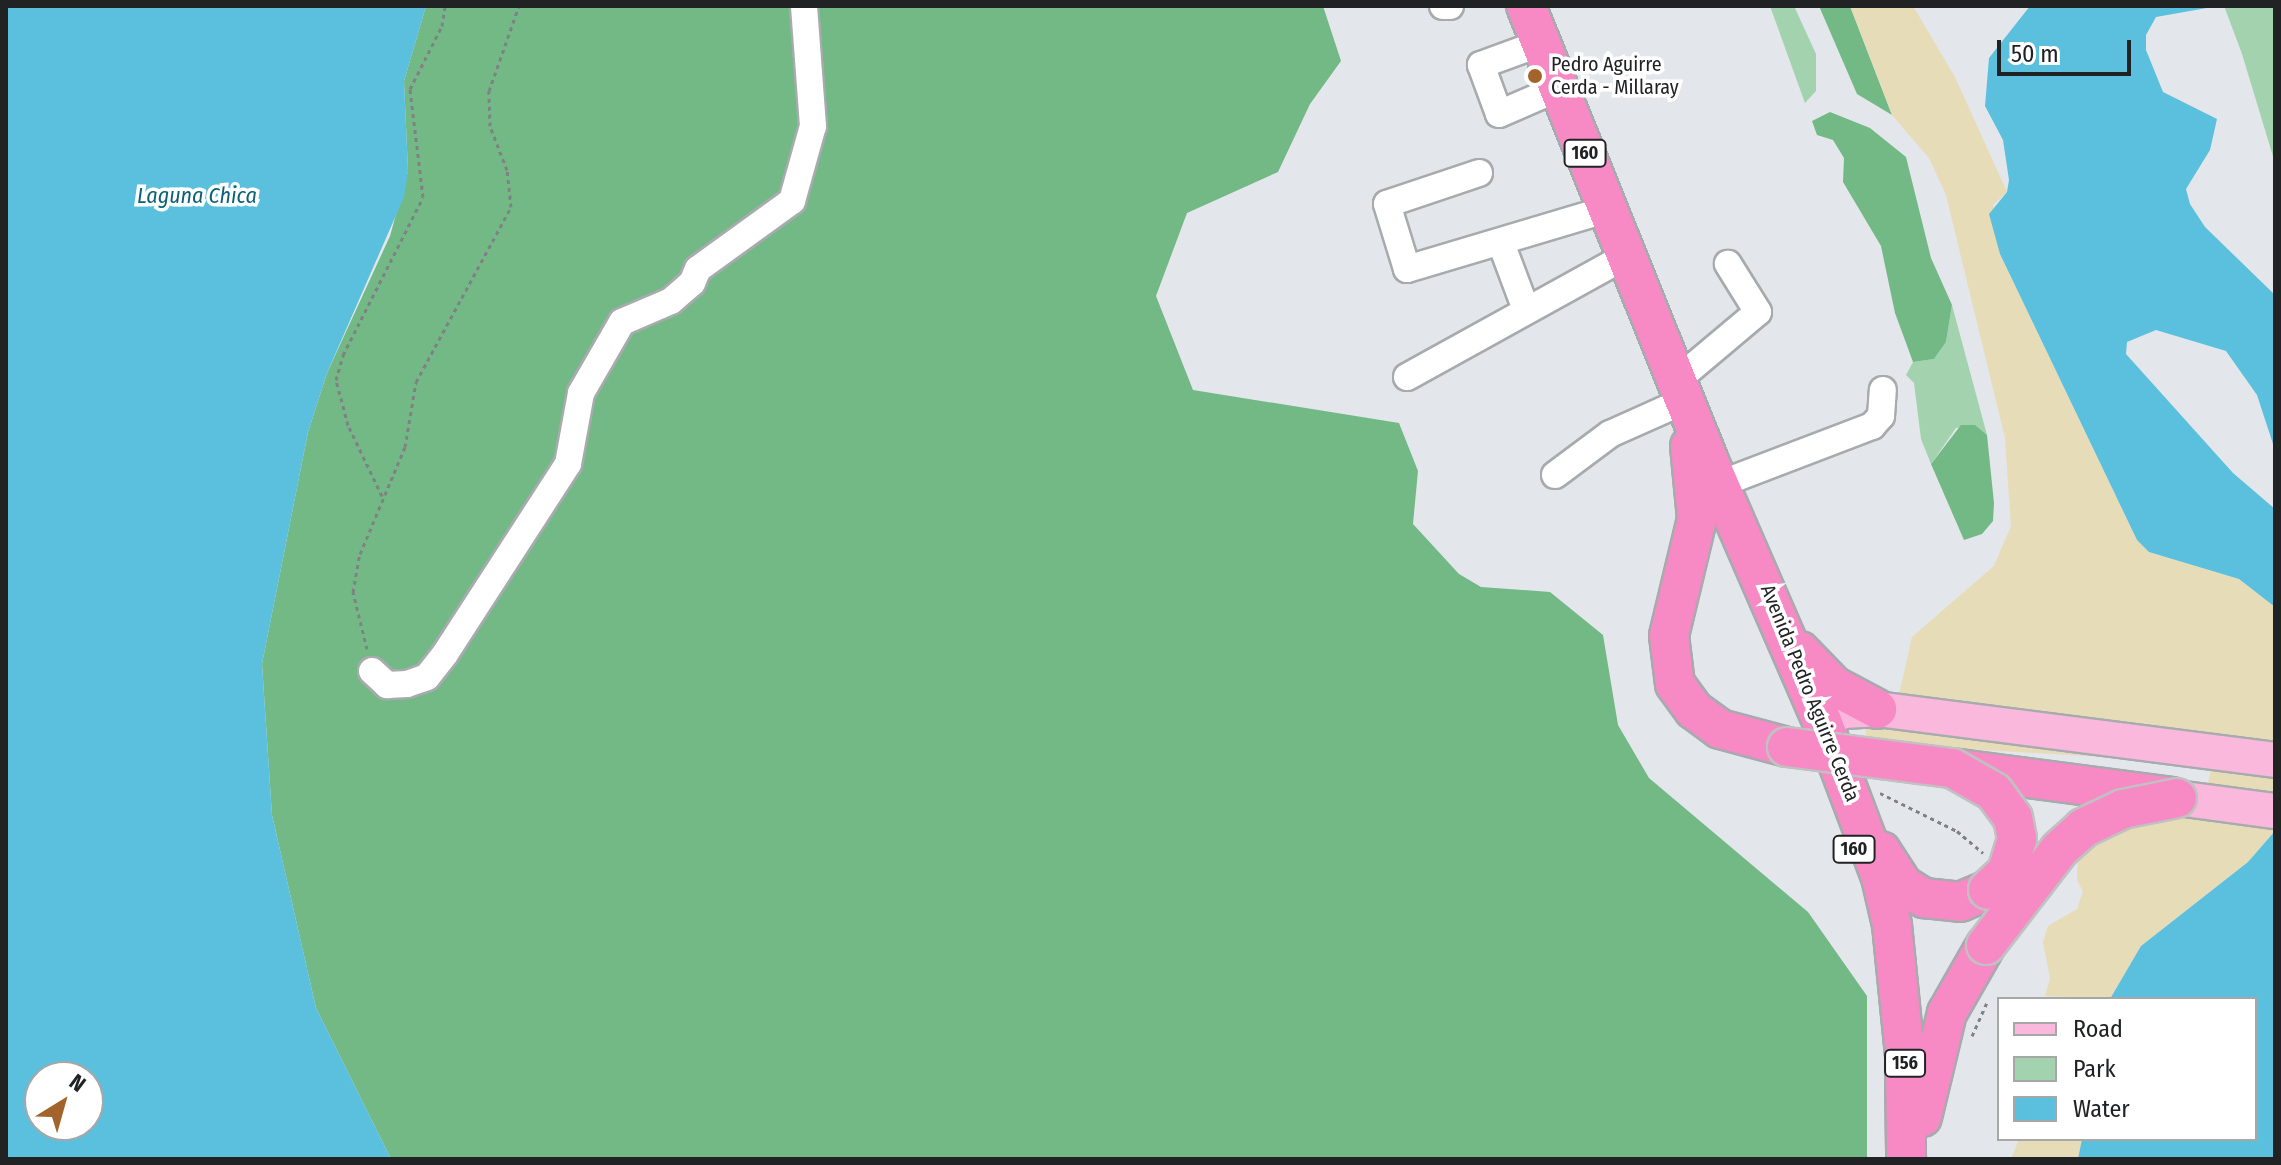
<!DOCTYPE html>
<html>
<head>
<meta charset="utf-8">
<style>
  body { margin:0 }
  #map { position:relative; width:2281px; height:1165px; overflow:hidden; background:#e3e6ea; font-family:"Fira Sans Condensed",sans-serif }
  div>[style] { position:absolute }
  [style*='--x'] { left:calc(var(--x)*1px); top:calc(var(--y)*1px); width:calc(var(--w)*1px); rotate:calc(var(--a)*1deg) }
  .green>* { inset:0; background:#a3d3ae }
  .forest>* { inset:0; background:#73b986 }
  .sand>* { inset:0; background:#e6dcb7 }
  .water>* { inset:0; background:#5ac0dd }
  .path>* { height:3px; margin-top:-1.5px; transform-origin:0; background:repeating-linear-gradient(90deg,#7f8184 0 4px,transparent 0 8px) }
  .roads { filter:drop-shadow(2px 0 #a7abae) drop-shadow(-2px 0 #a7abae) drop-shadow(0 2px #a7abae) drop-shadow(0 -2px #a7abae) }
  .minor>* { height:26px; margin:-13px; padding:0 13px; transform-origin:13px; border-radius:13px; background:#fff }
  .major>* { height:34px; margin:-17px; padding:0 17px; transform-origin:17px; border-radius:17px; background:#fab9dc }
  .highway>* { height:38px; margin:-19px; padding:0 19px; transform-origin:19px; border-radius:19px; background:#f78ac5 }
  .bridges { filter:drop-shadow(2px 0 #c1c1c2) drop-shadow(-2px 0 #c1c1c2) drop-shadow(0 2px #c1c1c2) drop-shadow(0 -2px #c1c1c2) }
  .highway-bridge>* { height:38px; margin:-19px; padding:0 19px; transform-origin:19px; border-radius:19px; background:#f78ac5 }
  .dots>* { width:22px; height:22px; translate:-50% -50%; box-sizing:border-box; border:4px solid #fff; border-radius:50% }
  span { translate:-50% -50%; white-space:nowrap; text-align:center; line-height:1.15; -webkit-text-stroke:7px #fff; paint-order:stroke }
  .shield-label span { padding:2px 6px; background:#fff; border:2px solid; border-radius:6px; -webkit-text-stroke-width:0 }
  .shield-label { font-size:18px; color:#212224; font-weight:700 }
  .poi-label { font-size:20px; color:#212224 }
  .left { translate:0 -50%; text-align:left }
  .street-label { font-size:20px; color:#212224 }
  .water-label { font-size:22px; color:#0c6176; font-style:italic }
  .frame { position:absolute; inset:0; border:8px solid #212224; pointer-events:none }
  .legend { position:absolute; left:1997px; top:997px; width:260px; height:144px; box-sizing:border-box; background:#fff; border:2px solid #a6a7a7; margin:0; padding:10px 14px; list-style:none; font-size:24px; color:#212224 }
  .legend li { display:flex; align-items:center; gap:16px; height:40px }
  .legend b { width:40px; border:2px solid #a6a7a7 }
  .north { position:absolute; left:24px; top:1061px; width:80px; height:80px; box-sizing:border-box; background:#fff; border:2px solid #a6a7a7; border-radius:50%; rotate:37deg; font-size:22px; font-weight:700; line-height:32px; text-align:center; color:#212224 }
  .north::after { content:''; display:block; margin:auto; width:28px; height:36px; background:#a3642b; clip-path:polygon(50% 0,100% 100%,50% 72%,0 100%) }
  .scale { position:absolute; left:1997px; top:40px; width:134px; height:36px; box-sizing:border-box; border:4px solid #212224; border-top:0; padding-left:10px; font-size:24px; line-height:28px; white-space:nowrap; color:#212224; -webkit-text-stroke:6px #fff; paint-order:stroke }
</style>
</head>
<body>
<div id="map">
  <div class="green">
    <i style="clip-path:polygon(1770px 6px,1794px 6px,1816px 54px,1816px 91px,1805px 103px)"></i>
    <i style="clip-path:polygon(2224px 6px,2275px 6px,2275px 163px,2242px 54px)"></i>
    <i style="clip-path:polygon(1952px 305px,1987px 435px,1975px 426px,1956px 428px,1931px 464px,1921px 439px,1914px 383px,1906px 375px,1913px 362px,1934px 359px,1946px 342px)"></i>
  </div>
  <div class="forest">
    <i style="clip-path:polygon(426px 6px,1323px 6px,1341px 61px,1310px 104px,1278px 172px,1187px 213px,1156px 296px,1193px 390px,1399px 423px,1418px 471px,1413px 524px,1459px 574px,1481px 587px,1550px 592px,1603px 635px,1618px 725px,1649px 778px,1808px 912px,1867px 996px,1867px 1159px,391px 1159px,316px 1008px,272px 815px,262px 664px,308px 432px,327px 373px,390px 236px,408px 171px,404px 81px)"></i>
    <i style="clip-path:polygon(1819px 6px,1850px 6px,1892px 115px,1857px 94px)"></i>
    <i style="clip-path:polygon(1830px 112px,1870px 128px,1906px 157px,1931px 258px,1952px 305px,1946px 342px,1934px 359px,1913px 362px,1895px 313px,1881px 246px,1843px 182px,1844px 158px,1833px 140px,1817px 135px,1812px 121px)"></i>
    <i style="clip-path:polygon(1961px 425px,1975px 425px,1987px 435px,1994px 503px,1993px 521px,1982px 534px,1964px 540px,1931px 464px)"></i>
  </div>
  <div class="sand">
    <i style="clip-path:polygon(1850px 6px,1913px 6px,1955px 77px,2007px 192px,1993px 205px,2000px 254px,2137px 540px,2149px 552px,2239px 579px,2275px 607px,2275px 831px,2248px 862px,2141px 946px,2110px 999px,2045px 996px,2050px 978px,2043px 942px,2048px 926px,2077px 909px,2083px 891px,2077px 880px,2078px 848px,2206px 793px,2211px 769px,2186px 762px,1867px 743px,1865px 728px,1897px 704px,1912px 637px,1994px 566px,2011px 526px,2005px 438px,1946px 195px,1929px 158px,1892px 115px)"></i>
    <i style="clip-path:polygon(2019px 1139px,2082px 1139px,2078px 1159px,2011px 1159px)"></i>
  </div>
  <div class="water">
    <i style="clip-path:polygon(evenodd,6px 6px,426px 6px,404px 81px,408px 171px,404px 197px,327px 373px,308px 432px,262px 664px,272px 815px,316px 1008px,391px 1159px,6px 1159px,6px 6px,40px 1077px,88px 1077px,88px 1125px,40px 1125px,40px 1077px)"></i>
    <i style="clip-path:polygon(2030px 6px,2218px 6px,2156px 17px,2146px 35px,2146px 50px,2163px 92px,2217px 119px,2210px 150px,2186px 189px,2190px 204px,2205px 227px,2275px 295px,2275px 450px,2257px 395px,2226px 351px,2156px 330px,2127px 342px,2126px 354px,2233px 473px,2275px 509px,2275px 607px,2239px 579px,2149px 552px,2137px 540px,2000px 254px,1989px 214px,2007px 192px,2009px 180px,2003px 140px,1985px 106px,1989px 58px)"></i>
    <i style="clip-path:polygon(2275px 831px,2275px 1159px,2078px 1159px,2082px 1139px,2255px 1139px,2255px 999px,2110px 999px,2141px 946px,2248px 862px)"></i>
  </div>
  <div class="path">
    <i style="--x:382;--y:496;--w:79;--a:-115.6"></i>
    <i style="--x:348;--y:425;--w:47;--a:-104.9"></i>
    <i style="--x:336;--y:380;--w:26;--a:-74"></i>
    <i style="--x:343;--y:355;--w:177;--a:-63.1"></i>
    <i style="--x:423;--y:197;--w:109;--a:-96.9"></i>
    <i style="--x:410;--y:89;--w:71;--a:-63.1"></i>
    <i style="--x:442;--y:26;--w:20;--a:-81"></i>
    <i style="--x:367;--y:649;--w:59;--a:-103.8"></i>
    <i style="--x:353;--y:592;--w:39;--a:-80"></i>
    <i style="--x:360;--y:554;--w:116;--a:-67.2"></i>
    <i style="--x:405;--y:447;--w:66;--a:-80.4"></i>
    <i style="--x:416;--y:382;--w:199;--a:-61.5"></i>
    <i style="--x:511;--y:207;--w:37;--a:-96"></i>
    <i style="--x:507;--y:170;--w:47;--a:-111.1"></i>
    <i style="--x:490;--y:126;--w:35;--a:-92"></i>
    <i style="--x:489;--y:91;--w:90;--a:-70.6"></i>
    <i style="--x:1880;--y:793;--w:86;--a:26.3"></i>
    <i style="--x:1957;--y:831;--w:34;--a:40"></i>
    <i style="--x:1972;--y:1036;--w:36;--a:-66"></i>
  </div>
  <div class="roads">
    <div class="minor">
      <i style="--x:1443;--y:6;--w:7;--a:0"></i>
      <i style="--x:1541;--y:43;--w:64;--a:159.9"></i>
      <i style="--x:1481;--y:65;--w:52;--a:69.8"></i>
      <i style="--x:1499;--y:114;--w:65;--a:-23.4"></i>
      <i style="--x:1479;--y:173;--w:97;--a:161.4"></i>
      <i style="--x:1387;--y:204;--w:68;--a:72.9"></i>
      <i style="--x:1407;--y:269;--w:210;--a:-16.6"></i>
      <i style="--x:1501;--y:243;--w:68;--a:69.4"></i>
      <i style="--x:1407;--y:377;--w:250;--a:-28.9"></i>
      <i style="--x:1676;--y:381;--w:107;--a:-40.1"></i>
      <i style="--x:1758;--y:312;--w:57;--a:-122"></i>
      <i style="--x:1555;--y:475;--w:69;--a:-36.7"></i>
      <i style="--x:1610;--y:434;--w:61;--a:-24.1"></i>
      <i style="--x:1720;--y:484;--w:163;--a:-20.9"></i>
      <i style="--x:1872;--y:426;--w:13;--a:-48"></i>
      <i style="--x:1881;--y:416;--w:26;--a:-86"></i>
      <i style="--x:372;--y:671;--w:21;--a:43"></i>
      <i style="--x:387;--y:685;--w:20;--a:-3"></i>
      <i style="--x:407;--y:684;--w:21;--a:-19"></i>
      <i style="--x:427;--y:677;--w:29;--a:-52"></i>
      <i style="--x:445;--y:654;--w:226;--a:-57.1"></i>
      <i style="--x:568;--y:464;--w:72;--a:-79.6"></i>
      <i style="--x:581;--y:393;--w:82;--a:-60"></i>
      <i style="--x:622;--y:322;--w:53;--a:-23.2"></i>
      <i style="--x:671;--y:301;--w:28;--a:-41"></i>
      <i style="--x:692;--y:283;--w:15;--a:-67"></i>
      <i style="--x:698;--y:269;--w:116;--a:-35.9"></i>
      <i style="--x:792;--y:201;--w:78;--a:-74.4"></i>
      <i style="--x:813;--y:126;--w:120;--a:-94.3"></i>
    </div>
    <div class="major">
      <i style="--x:1822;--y:721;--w:23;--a:-25"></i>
      <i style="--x:1843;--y:711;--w:34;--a:-3"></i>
      <i style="--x:1877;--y:709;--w:401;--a:7.3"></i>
      <i style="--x:2177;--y:798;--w:99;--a:7.6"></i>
    </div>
    <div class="highway">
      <i style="--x:1526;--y:6;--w:488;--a:68.1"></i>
      <i style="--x:1708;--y:459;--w:286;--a:66.5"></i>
      <i style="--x:1822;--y:721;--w:167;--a:69.3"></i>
      <i style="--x:1881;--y:877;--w:49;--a:77.1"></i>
      <i style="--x:1892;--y:925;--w:131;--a:84.3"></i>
      <i style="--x:1905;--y:1055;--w:104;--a:89.4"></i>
      <i style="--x:1690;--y:446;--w:73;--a:84.5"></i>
      <i style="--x:1697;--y:519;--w:120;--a:103.5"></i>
      <i style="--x:1669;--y:636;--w:48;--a:82.9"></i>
      <i style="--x:1675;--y:684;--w:32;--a:54"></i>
      <i style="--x:1694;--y:710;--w:32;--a:36"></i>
      <i style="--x:1720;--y:729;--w:69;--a:15"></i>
      <i style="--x:1800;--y:651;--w:49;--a:45.8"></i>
      <i style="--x:1834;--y:686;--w:49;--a:28.1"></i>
      <i style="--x:1952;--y:768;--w:221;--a:7.5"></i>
      <i style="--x:1881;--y:851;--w:40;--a:57.1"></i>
      <i style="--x:1903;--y:885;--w:25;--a:32"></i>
      <i style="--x:1924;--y:898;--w:36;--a:6"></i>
      <i style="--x:1960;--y:902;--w:30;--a:-23"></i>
      <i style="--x:1922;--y:1117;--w:107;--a:-76.5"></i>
      <i style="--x:1947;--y:1013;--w:78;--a:-60.2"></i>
    </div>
  </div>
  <div class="bridges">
    <div class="highway-bridge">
      <i style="--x:1787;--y:747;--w:166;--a:7.3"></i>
      <i style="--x:1952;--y:768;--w:48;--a:29.7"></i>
      <i style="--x:1994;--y:792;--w:32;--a:54"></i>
      <i style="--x:2013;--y:818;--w:21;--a:79"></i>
      <i style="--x:2017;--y:839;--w:34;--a:107"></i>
      <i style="--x:2007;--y:872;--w:26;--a:137"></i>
      <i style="--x:1986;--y:945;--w:121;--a:-52.4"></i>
      <i style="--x:2060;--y:849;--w:31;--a:-42"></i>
      <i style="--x:2083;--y:828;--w:44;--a:-25.4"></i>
      <i style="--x:2123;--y:809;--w:55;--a:-11.5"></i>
    </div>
  </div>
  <div class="dots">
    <i style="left:1535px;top:76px;background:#a3642b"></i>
  </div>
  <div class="shield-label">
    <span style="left:1585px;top:153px">160</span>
    <span style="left:1854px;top:849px">160</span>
    <span style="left:1905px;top:1063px">156</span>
  </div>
  <div class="poi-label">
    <span class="left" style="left:1551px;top:76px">Pedro Aguirre<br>Cerda - Millaray</span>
  </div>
  <div class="street-label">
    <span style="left:1810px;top:693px;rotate:68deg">Avenida Pedro Aguirre Cerda</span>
  </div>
  <div class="water-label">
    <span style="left:197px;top:196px">Laguna Chica</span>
  </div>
  <div class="frame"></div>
  <ul class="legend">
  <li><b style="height:10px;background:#fab9dc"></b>Road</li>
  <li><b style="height:22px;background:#a3d3ae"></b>Park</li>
  <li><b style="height:22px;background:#5ac0dd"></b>Water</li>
  </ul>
  <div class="north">N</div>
  <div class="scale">50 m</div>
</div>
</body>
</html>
